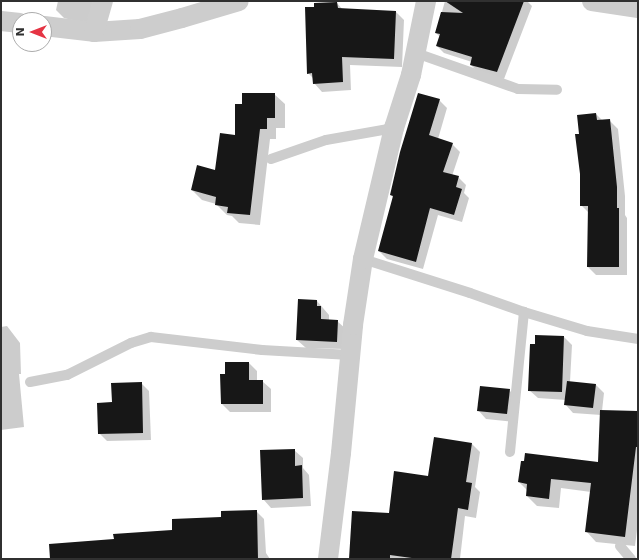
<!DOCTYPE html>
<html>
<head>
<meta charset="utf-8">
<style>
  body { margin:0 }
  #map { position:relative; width:639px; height:560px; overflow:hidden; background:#fff; font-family:"DejaVu Sans",sans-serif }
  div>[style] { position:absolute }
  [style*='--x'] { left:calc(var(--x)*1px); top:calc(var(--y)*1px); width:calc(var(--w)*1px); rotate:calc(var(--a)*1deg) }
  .shadow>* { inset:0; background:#0003 }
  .building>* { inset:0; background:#171717 }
  .service>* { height:10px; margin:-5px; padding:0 5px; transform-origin:5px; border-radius:5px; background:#cdcdcd }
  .minor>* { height:20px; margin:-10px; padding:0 10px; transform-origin:10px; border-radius:10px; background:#cdcdcd }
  span { translate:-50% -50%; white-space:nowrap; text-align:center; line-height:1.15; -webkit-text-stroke:4px #fff; paint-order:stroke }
  .frame { position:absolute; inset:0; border:2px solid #303030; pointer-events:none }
  .north { position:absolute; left:12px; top:12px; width:40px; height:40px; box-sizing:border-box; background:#fff; border:1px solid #acacac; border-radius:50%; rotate:270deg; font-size:11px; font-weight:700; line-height:16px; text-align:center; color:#303030 }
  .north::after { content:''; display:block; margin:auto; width:14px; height:18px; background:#e53444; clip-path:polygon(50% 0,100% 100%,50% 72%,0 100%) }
</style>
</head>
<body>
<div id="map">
  <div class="shadow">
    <i style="clip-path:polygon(58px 1px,93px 1px,87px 24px,64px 18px,56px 10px)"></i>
    <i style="clip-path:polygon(445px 1px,527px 1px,532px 6px,504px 79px,478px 72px,471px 65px,472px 62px,444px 53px,437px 46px,440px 37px,436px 33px)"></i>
    <i style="clip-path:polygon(337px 3px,343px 10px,396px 12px,404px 20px,402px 67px,350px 65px,351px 90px,322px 92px,314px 83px,313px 78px,308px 73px,315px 8px)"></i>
    <i style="clip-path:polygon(274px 94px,285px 104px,285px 128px,276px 128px,276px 139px,270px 139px,260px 225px,239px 223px,232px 216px,227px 215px,216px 204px,202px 200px,192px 190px,216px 171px,236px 136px,243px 105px)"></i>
    <i style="clip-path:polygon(439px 100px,447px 108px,438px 139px,452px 144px,460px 152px,452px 176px,458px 177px,466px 185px,464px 193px,469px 198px,462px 222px,438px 215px,423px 269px,387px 259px,379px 251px,394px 198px,391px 195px)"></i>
    <i style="clip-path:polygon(596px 114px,603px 121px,609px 120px,618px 129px,625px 196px,625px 215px,627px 218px,627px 275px,596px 275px,588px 267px,589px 213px,581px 205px,580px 135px)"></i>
    <i style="clip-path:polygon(317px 301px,329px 315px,329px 321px,337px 321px,346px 329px,345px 349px,306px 348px,297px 340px)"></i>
    <i style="clip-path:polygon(7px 326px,20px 343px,21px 374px,19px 374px,24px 427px,1px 430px,1px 327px)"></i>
    <i style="clip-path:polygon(564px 337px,572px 345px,570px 382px,596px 385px,604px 393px,602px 411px,638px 412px,638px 522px,635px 546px,596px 542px,586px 531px,591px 492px,561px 488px,559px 508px,537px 506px,527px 496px,528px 491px,519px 482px,599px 463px,601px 415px,573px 413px,565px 404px,566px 400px,538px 398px,529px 390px)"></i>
    <i style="clip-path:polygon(226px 363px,249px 363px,257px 371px,257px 381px,262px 381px,271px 389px,271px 412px,230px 412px,222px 404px,221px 375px,226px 375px)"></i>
    <i style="clip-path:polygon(141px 383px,149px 391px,151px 440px,107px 441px,99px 433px,113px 403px)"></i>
    <i style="clip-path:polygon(509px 390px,518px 399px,515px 422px,486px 419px,478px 410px)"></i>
    <i style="clip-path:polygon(472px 444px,480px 452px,475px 487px,480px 492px,476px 518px,465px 516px,460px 559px,349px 559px,390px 514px,429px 477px)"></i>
    <i style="clip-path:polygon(294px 450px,303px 458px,303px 468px,309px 475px,311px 506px,271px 508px,263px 499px)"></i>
    <i style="clip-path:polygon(256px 511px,264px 519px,266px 553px,270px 559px,81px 559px,115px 540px,173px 531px)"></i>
  </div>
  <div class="building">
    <i style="clip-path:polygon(445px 1px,524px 1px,497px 72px,470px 65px,472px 57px,436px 46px,440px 34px,435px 33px,441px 12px,463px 13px)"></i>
    <i style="clip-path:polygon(337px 2px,338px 8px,396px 11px,394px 59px,342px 57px,343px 82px,313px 84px,312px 73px,307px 74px,305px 7px,314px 7px,314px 3px)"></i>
    <i style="clip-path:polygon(242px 93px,275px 93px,275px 118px,267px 118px,267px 129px,260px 129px,250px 215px,227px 213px,228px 207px,215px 205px,216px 197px,191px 190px,197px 165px,215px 170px,220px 133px,235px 135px,235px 104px,242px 104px)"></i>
    <i style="clip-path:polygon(418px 93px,440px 99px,429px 135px,453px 143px,443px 172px,459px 176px,456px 187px,462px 189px,454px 215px,430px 208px,416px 262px,378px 251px,393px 196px,390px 195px,400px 152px)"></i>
    <i style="clip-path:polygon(596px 113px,597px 120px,610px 119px,617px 187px,617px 208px,619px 208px,619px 267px,587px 267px,588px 206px,580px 206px,580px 174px,575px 134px,579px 134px,577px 115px)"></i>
    <i style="clip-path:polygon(298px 299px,317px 300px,317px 306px,321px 306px,321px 319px,338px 320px,337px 342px,296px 340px)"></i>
    <i style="clip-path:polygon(535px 335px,564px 336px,562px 392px,528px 391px,530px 344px,535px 344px)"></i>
    <i style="clip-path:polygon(225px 362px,249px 362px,249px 380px,263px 380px,263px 404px,221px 404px,220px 374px,225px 374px)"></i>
    <i style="clip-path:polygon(567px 381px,596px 384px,593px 408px,564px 405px)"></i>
    <i style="clip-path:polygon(142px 382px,143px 433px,98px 434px,97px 403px,112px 402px,111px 383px)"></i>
    <i style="clip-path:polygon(480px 386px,510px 389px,507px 414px,477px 411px)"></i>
    <i style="clip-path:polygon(600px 410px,638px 411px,638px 447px,636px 447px,625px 537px,585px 532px,591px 483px,551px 479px,549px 499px,526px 496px,527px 484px,518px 482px,521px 461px,524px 461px,525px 453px,598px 462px)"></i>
    <i style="clip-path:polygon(434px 437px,472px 443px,466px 482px,472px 483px,468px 510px,458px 508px,451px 559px,419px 559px,390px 555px,390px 559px,349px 559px,352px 511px,389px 513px,394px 471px,428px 476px)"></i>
    <i style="clip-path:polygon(295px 449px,295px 466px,302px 465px,303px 498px,262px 500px,260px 450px)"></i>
    <i style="clip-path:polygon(257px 510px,258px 559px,50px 559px,49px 544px,114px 539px,113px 534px,172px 530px,172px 519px,221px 517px,221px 511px)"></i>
  </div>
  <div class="service">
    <i style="--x:416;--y:53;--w:108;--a:19.4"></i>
    <i style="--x:518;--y:89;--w:39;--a:1"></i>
    <i style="--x:271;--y:159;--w:58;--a:-19.1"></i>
    <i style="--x:326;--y:140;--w:69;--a:-10"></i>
    <i style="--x:363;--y:259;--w:112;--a:17.6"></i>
    <i style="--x:470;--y:293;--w:57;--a:19.4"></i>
    <i style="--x:524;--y:312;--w:66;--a:16.8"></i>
    <i style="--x:587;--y:331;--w:52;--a:8.9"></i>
    <i style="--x:30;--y:382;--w:38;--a:-11"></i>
    <i style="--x:67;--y:375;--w:72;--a:-26.6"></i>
    <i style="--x:131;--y:343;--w:21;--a:-17"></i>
    <i style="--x:151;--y:337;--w:112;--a:6.7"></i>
    <i style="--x:262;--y:350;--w:88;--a:3.3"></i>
    <i style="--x:510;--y:452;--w:141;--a:-84.3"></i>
    <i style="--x:620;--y:546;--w:17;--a:50"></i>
  </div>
  <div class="minor">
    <i style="--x:592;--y:1;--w:47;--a:8.7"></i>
    <i style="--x:1;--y:21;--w:19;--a:6"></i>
    <i style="--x:44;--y:26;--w:50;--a:6.8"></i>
    <i style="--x:94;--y:32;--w:46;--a:-3.7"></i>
    <i style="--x:140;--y:29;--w:43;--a:-14.7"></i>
    <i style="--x:182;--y:18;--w:59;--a:-16.6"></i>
    <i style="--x:94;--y:32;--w:32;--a:-74"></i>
    <i style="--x:328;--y:559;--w:107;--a:-83"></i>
    <i style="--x:341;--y:453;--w:129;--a:-84.6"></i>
    <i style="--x:353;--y:325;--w:67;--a:-81.4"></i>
    <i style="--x:363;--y:259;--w:135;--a:-76.7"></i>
    <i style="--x:394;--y:128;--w:56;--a:-72.2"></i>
    <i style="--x:411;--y:75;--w:76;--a:-78.5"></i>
  </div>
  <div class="frame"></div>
  <div class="north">N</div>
</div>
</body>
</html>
